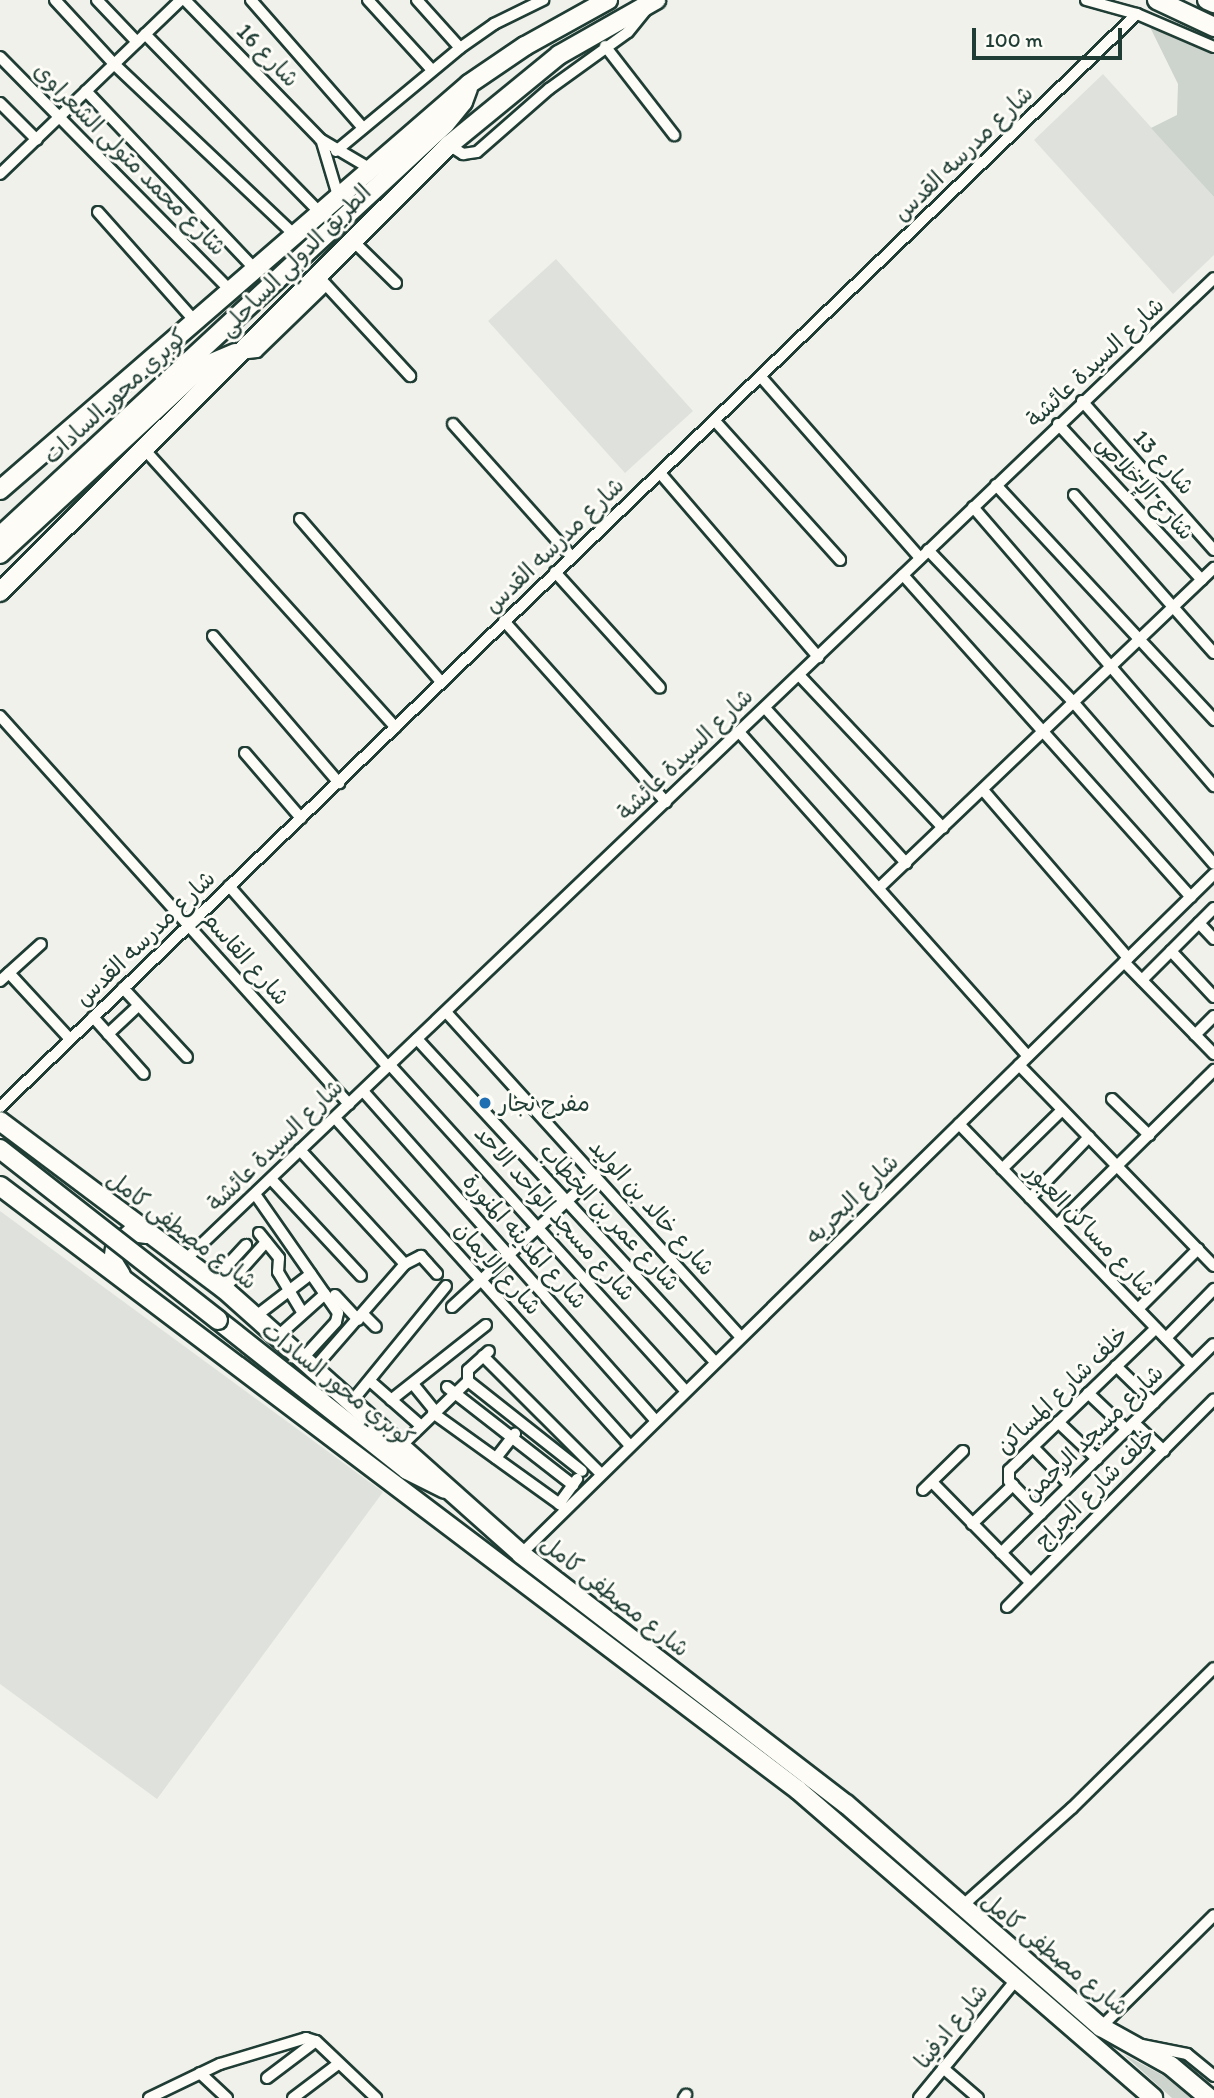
<!DOCTYPE html>
<html>
<head>
<meta charset="utf-8">
<style>
  body { margin:0 }
  #map { position:relative; width:1214px; height:2098px; overflow:hidden; background:#f0f1eb; font-family:Itim,"Playpen Sans Arabic",sans-serif }
  div>[style] { position:absolute }
  [style*='--x'] { left:calc(var(--x)*1px); top:calc(var(--y)*1px); width:calc(var(--w)*1px); rotate:calc(var(--a)*1deg) }
  .built>* { inset:0; background:#dfe2dc }
  .green>* { inset:0; background:#cdd3cd }
  .roads { filter:drop-shadow(2px 0 #1f3d34) drop-shadow(-2px 0 #1f3d34) drop-shadow(0 2px #1f3d34) drop-shadow(0 -2px #1f3d34) }
  .street>* { height:10px; margin:-5px; padding:0 5px; transform-origin:5px; border-radius:5px; background:#fdfcf7 }
  .primary>* { height:18px; margin:-9px; padding:0 9px; transform-origin:9px; border-radius:9px; background:#fdfcf7 }
  .bridges { filter:drop-shadow(2px 0 #1f3d34) drop-shadow(-2px 0 #1f3d34) drop-shadow(0 2px #1f3d34) drop-shadow(0 -2px #1f3d34) }
  .primary-bridge>* { height:18px; margin:-9px; padding:0 9px; transform-origin:9px; border-radius:9px; background:#fdfcf7 }
  .dots>* { width:19px; height:19px; translate:-50% -50%; box-sizing:border-box; border:4px solid #fdfcf7; border-radius:50% }
  span { translate:-50% -50%; white-space:nowrap; text-align:center; line-height:1.15; -webkit-text-stroke:6px #fdfcf7; paint-order:stroke }
  .street-label { font-size:23px; color:#1f3d34 }
  .poi-label { font-size:23px; color:#1f3d34 }
  .left { translate:0 -50%; text-align:left }
  .scale { position:absolute; left:972px; top:28px; width:150px; height:32px; box-sizing:border-box; border:4px solid #1f3d34; border-top:0; padding-left:9px; font-size:21px; line-height:24px; white-space:nowrap; color:#1f3d34; -webkit-text-stroke:5px #fdfcf7; paint-order:stroke }
</style>
</head>
<body>
<div id="map">
  <div class="built">
    <i style="clip-path:polygon(1103px 74px,1214px 197px,1214px 255px,1173px 294px,1034px 140px)"></i>
    <i style="clip-path:polygon(556px 259px,693px 411px,625px 473px,488px 321px)"></i>
    <i style="clip-path:polygon(0 1211px,383px 1492px,157px 1799px,0 1684px)"></i>
  </div>
  <div class="green">
    <i style="clip-path:polygon(1148px 23px,1214px 54px,1214px 197px,1151px 128px,1177px 115px,1178px 84px)"></i>
    <i style="clip-path:polygon(1123px 2054px,1164px 2076px,1191px 2098px,1172px 2098px)"></i>
  </div>
  <div class="roads">
    <div class="street">
      <i style="--x:55;--y:0;--w:87;--a:47.3"></i>
      <i style="--x:114;--y:64;--w:250;--a:43.4"></i>
      <i style="--x:97;--y:0;--w:58;--a:46.4"></i>
      <i style="--x:185;--y:0;--w:194;--a:45.8"></i>
      <i style="--x:320;--y:139;--w:59;--a:30.5"></i>
      <i style="--x:251;--y:0;--w:170;--a:48.8"></i>
      <i style="--x:368;--y:0;--w:95;--a:47.6"></i>
      <i style="--x:417;--y:0;--w:64;--a:48.1"></i>
      <i style="--x:1086;--y:0;--w:53;--a:15.4"></i>
      <i style="--x:1137;--y:14;--w:84;--a:23.2"></i>
      <i style="--x:145;--y:34;--w:253;--a:45.6"></i>
      <i style="--x:605;--y:46;--w:113;--a:52.2"></i>
      <i style="--x:0;--y:57;--w:327;--a:45.4"></i>
      <i style="--x:86;--y:91;--w:245;--a:46.5"></i>
      <i style="--x:0;--y:103;--w:52;--a:45"></i>
      <i style="--x:322;--y:142;--w:59;--a:73.4"></i>
      <i style="--x:449;--y:145;--w:17;--a:33"></i>
      <i style="--x:463;--y:154;--w:14;--a:-8"></i>
      <i style="--x:477;--y:152;--w:96;--a:-41.2"></i>
      <i style="--x:549;--y:89;--w:97;--a:-35.8"></i>
      <i style="--x:628;--y:32;--w:35;--a:-51"></i>
      <i style="--x:336;--y:151;--w:161;--a:-39.7"></i>
      <i style="--x:460;--y:48;--w:42;--a:-35.2"></i>
      <i style="--x:494;--y:24;--w:55;--a:-26.1"></i>
      <i style="--x:0;--y:174;--w:251;--a:-43.9"></i>
      <i style="--x:98;--y:212;--w:144;--a:48.4"></i>
      <i style="--x:351;--y:239;--w:63;--a:44.4"></i>
      <i style="--x:316;--y:274;--w:139;--a:47.3"></i>
      <i style="--x:239;--y:354;--w:18;--a:-6"></i>
      <i style="--x:257;--y:352;--w:96;--a:-44.2"></i>
      <i style="--x:761;--y:377;--w:241;--a:48.7"></i>
      <i style="--x:1082;--y:401;--w:199;--a:48.5"></i>
      <i style="--x:715;--y:421;--w:187;--a:48"></i>
      <i style="--x:453;--y:424;--w:178;--a:48.2"></i>
      <i style="--x:1058;--y:424;--w:212;--a:47.3"></i>
      <i style="--x:144;--y:449;--w:375;--a:47.9"></i>
      <i style="--x:660;--y:473;--w:243;--a:49.3"></i>
      <i style="--x:996;--y:485;--w:321;--a:47.1"></i>
      <i style="--x:1074;--y:495;--w:211;--a:48.5"></i>
      <i style="--x:973;--y:507;--w:369;--a:49.2"></i>
      <i style="--x:300;--y:519;--w:216;--a:49.1"></i>
      <i style="--x:928;--y:550;--w:211;--a:46.3"></i>
      <i style="--x:1074;--y:703;--w:213;--a:49"></i>
      <i style="--x:555;--y:572;--w:156;--a:47.8"></i>
      <i style="--x:903;--y:575;--w:432;--a:48.2"></i>
      <i style="--x:504;--y:621;--w:243;--a:48.2"></i>
      <i style="--x:213;--y:636;--w:194;--a:49.4"></i>
      <i style="--x:799;--y:675;--w:210;--a:46.7"></i>
      <i style="--x:765;--y:708;--w:210;--a:47.7"></i>
      <i style="--x:0;--y:716;--w:522;--a:48.03"></i>
      <i style="--x:739;--y:732;--w:434;--a:48.3"></i>
      <i style="--x:245;--y:753;--w:86;--a:49.3"></i>
      <i style="--x:983;--y:790;--w:222;--a:49.2"></i>
      <i style="--x:229;--y:886;--w:241;--a:48.7"></i>
      <i style="--x:880;--y:887;--w:462;--a:-43.7"></i>
      <i style="--x:1199;--y:923;--w:22;--a:47"></i>
      <i style="--x:1171;--y:951;--w:63;--a:46.9"></i>
      <i style="--x:1124;--y:962;--w:129;--a:45.6"></i>
      <i style="--x:9;--y:973;--w:90;--a:47.3"></i>
      <i style="--x:1142;--y:980;--w:102;--a:-45"></i>
      <i style="--x:0;--y:981;--w:55;--a:-42.1"></i>
      <i style="--x:123;--y:988;--w:94;--a:47.2"></i>
      <i style="--x:446;--y:1012;--w:439;--a:47.8"></i>
      <i style="--x:93;--y:1017;--w:76;--a:48.2"></i>
      <i style="--x:108;--y:1034;--w:42;--a:-43.1"></i>
      <i style="--x:1195;--y:1035;--w:27;--a:-45"></i>
      <i style="--x:417;--y:1039;--w:439;--a:47.3"></i>
      <i style="--x:390;--y:1065;--w:440;--a:47.8"></i>
      <i style="--x:1019;--y:1065;--w:280;--a:45.9"></i>
      <i style="--x:363;--y:1091;--w:440;--a:48.4"></i>
      <i style="--x:1112;--y:1099;--w:52;--a:44.2"></i>
      <i style="--x:0;--y:1107;--w:1577;--a:-43.87"></i>
      <i style="--x:335;--y:1118;--w:441;--a:48"></i>
      <i style="--x:959;--y:1124;--w:335;--a:46"></i>
      <i style="--x:300;--y:1150;--w:155;--a:47.4"></i>
      <i style="--x:405;--y:1264;--w:137;--a:131.1"></i>
      <i style="--x:1002;--y:1169;--w:84;--a:-44.5"></i>
      <i style="--x:271;--y:1179;--w:132;--a:47.1"></i>
      <i style="--x:255;--y:1194;--w:145;--a:55.1"></i>
      <i style="--x:338;--y:1313;--w:9;--a:103"></i>
      <i style="--x:336;--y:1322;--w:49;--a:132.5"></i>
      <i style="--x:1030;--y:1198;--w:85;--a:-46"></i>
      <i style="--x:1057;--y:1225;--w:221;--a:-44.6"></i>
      <i style="--x:259;--y:1233;--w:32;--a:51"></i>
      <i style="--x:279;--y:1258;--w:14;--a:94"></i>
      <i style="--x:278;--y:1272;--w:47;--a:59"></i>
      <i style="--x:185;--y:1260;--w:1422;--a:-43.66"></i>
      <i style="--x:405;--y:1264;--w:18;--a:-27"></i>
      <i style="--x:421;--y:1256;--w:24;--a:48"></i>
      <i style="--x:213;--y:1281;--w:49;--a:-47.5"></i>
      <i style="--x:224;--y:1289;--w:63;--a:-48.2"></i>
      <i style="--x:335;--y:1295;--w:34;--a:47"></i>
      <i style="--x:452;--y:1307;--w:195;--a:-42.7"></i>
      <i style="--x:1138;--y:1309;--w:85;--a:-45"></i>
      <i style="--x:363;--y:1314;--w:18;--a:45"></i>
      <i style="--x:256;--y:1316;--w:69;--a:-37.4"></i>
      <i style="--x:278;--y:1336;--w:63;--a:-41.8"></i>
      <i style="--x:1166;--y:1338;--w:69;--a:-45.6"></i>
      <i style="--x:483;--y:1356;--w:167;--a:45"></i>
      <i style="--x:1116;--y:1366;--w:53;--a:44.2"></i>
      <i style="--x:370;--y:1381;--w:67;--a:41.3"></i>
      <i style="--x:468;--y:1381;--w:11;--a:-90"></i>
      <i style="--x:468;--y:1370;--w:28;--a:-42"></i>
      <i style="--x:413;--y:1384;--w:35;--a:51"></i>
      <i style="--x:447;--y:1387;--w:160;--a:37.9"></i>
      <i style="--x:1088;--y:1393;--w:54;--a:43.5"></i>
      <i style="--x:353;--y:1400;--w:147;--a:-50.8"></i>
      <i style="--x:391;--y:1400;--w:121;--a:-38.3"></i>
      <i style="--x:433;--y:1413;--w:163;--a:35.7"></i>
      <i style="--x:1058;--y:1422;--w:54;--a:43.5"></i>
      <i style="--x:1134;--y:1423;--w:41;--a:43"></i>
      <i style="--x:402;--y:1445;--w:92;--a:-44.1"></i>
      <i style="--x:468;--y:1381;--w:145;--a:38.3"></i>
      <i style="--x:1033;--y:1447;--w:53;--a:45.8"></i>
      <i style="--x:496;--y:1458;--w:31;--a:-52"></i>
      <i style="--x:932;--y:1482;--w:141;--a:45.6"></i>
      <i style="--x:923;--y:1490;--w:56;--a:-44.3"></i>
      <i style="--x:559;--y:1504;--w:31;--a:-54"></i>
      <i style="--x:1041;--y:1514;--w:46;--a:-134.1"></i>
      <i style="--x:1009;--y:1481;--w:11;--a:-90"></i>
      <i style="--x:1009;--y:1470;--w:204;--a:-44"></i>
      <i style="--x:972;--y:1524;--w:57;--a:-43.6"></i>
      <i style="--x:1001;--y:1553;--w:298;--a:-44.5"></i>
      <i style="--x:521;--y:1554;--w:971;--a:-44.46"></i>
      <i style="--x:1007;--y:1607;--w:293;--a:-45.1"></i>
      <i style="--x:960;--y:1908;--w:150;--a:-41.8"></i>
      <i style="--x:1072;--y:1808;--w:199;--a:-44.6"></i>
      <i style="--x:1101;--y:2027;--w:159;--a:-44.7"></i>
      <i style="--x:1142;--y:2045;--w:46;--a:11.3"></i>
      <i style="--x:1187;--y:2054;--w:35;--a:39"></i>
      <i style="--x:943;--y:2068;--w:46;--a:40.6"></i>
      <i style="--x:200;--y:2073;--w:37;--a:43"></i>
      <i style="--x:267;--y:2078;--w:61;--a:-37.1"></i>
      <i style="--x:149;--y:2098;--w:79;--a:-25.6"></i>
      <i style="--x:220;--y:2064;--w:90;--a:-16.8"></i>
      <i style="--x:306;--y:2038;--w:10;--a:17"></i>
      <i style="--x:316;--y:2041;--w:83;--a:43.5"></i>
      <i style="--x:293;--y:2098;--w:56;--a:-37.1"></i>
      <i style="--x:684;--y:2098;--w:4;--a:-56"></i>
      <i style="--x:919;--y:2098;--w:153;--a:-50.6"></i>
    </div>
    <div class="primary">
      <i style="--x:1157;--y:0;--w:63;--a:25.3"></i>
      <i style="--x:1207;--y:0;--w:8;--a:23"></i>
      <i style="--x:0;--y:490;--w:620;--a:-40.88"></i>
      <i style="--x:469;--y:84;--w:68;--a:-34.2"></i>
      <i style="--x:525;--y:46;--w:95;--a:-29"></i>
      <i style="--x:0;--y:536;--w:606;--a:-42.79"></i>
      <i style="--x:445;--y:124;--w:28;--a:-51"></i>
      <i style="--x:463;--y:102;--w:15;--a:-70"></i>
      <i style="--x:0;--y:554;--w:275;--a:-42.8"></i>
      <i style="--x:202;--y:367;--w:36;--a:-23"></i>
      <i style="--x:0;--y:592;--w:634;--a:-44.87"></i>
      <i style="--x:449;--y:145;--w:142;--a:-39.3"></i>
      <i style="--x:559;--y:55;--w:112;--a:-29.6"></i>
      <i style="--x:0;--y:1121;--w:280;--a:36.9"></i>
      <i style="--x:224;--y:1289;--w:398;--a:41.7"></i>
      <i style="--x:521;--y:1554;--w:410;--a:37.6"></i>
      <i style="--x:846;--y:1804;--w:339;--a:41.2"></i>
      <i style="--x:1101;--y:2027;--w:80;--a:29.1"></i>
      <i style="--x:1171;--y:2066;--w:50;--a:40.1"></i>
      <i style="--x:0;--y:1186;--w:1001;--a:37.12"></i>
      <i style="--x:798;--y:1790;--w:470;--a:40.9"></i>
      <i style="--x:121;--y:1275;--w:15;--a:-122"></i>
      <i style="--x:113;--y:1262;--w:15;--a:-82"></i>
      <i style="--x:115;--y:1247;--w:23;--a:-41"></i>
      <i style="--x:132;--y:1232;--w:15;--a:8"></i>
      <i style="--x:218;--y:1320;--w:241;--a:38.4"></i>
      <i style="--x:407;--y:1470;--w:42;--a:26.6"></i>
    </div>
  </div>
  <div class="bridges">
    <div class="primary-bridge">
      <i style="--x:0;--y:1149;--w:277;--a:38.1"></i>
    </div>
  </div>
  <div class="dots">
    <i style="left:485px;top:1103px;background:#1f6fb2"></i>
  </div>
  <div class="street-label">
    <span style="left:268px;top:55px;rotate:46deg">شارع 16</span>
    <span style="left:963px;top:153px;rotate:-44deg">شارع مدرسه القدس</span>
    <span style="left:130px;top:159px;rotate:45deg">شارع محمد متولى الشعراوى</span>
    <span style="left:295px;top:260px;rotate:-45deg">الطريق الدولي الساحلى</span>
    <span style="left:1095px;top:362px;rotate:-43deg">شارع السيدة عائشة</span>
    <span style="left:115px;top:396px;rotate:-43deg">كوبري محور السادات</span>
    <span style="left:1164px;top:462px;rotate:48deg">شارع 13</span>
    <span style="left:1145px;top:488px;rotate:47deg">شارع الإخلاص</span>
    <span style="left:554px;top:545px;rotate:-44deg">شارع مدرسه القدس</span>
    <span style="left:685px;top:754px;rotate:-44deg">شارع السيدة عائشة</span>
    <span style="left:145px;top:938px;rotate:-44deg">شارع مدرسه القدس</span>
    <span style="left:246px;top:958px;rotate:48deg">شارع القاسم</span>
    <span style="left:275px;top:1145px;rotate:-44deg">شارع السيدة عائشة</span>
    <span style="left:852px;top:1199px;rotate:-44deg">شارع البحريه</span>
    <span style="left:652px;top:1207px;rotate:48deg">شارع خالد بن الوليد</span>
    <span style="left:555px;top:1213px;rotate:48deg">شارع مسجد الواحد الاحد</span>
    <span style="left:610px;top:1217px;rotate:47deg">شارع عمر بن الخطاب</span>
    <span style="left:182px;top:1230px;rotate:37deg">شارع مصطفى كامل</span>
    <span style="left:1091px;top:1230px;rotate:46deg">شارع مساكن العبور</span>
    <span style="left:525px;top:1241px;rotate:48deg">شارع المدينه المنورة</span>
    <span style="left:498px;top:1268px;rotate:48deg">شارع الايمان</span>
    <span style="left:338px;top:1384px;rotate:38deg">كوبري محور السادات</span>
    <span style="left:1062px;top:1390px;rotate:-44deg">خلف شارع المساكن</span>
    <span style="left:1093px;top:1433px;rotate:-44deg">شارع مسجد الرحمن</span>
    <span style="left:1095px;top:1488px;rotate:-45deg">خلف شارع الجراج</span>
    <span style="left:615px;top:1596px;rotate:38deg">شارع مصطفى كامل</span>
    <span style="left:1055px;top:1954px;rotate:39deg">شارع مصطفى كامل</span>
    <span style="left:951px;top:2026px;rotate:-51deg">شارع ادفينا</span>
  </div>
  <div class="poi-label">
    <span class="left" style="left:499px;top:1103px">مفرح نجار</span>
  </div>
  <div class="scale">100 m</div>
</div>
</body>
</html>
